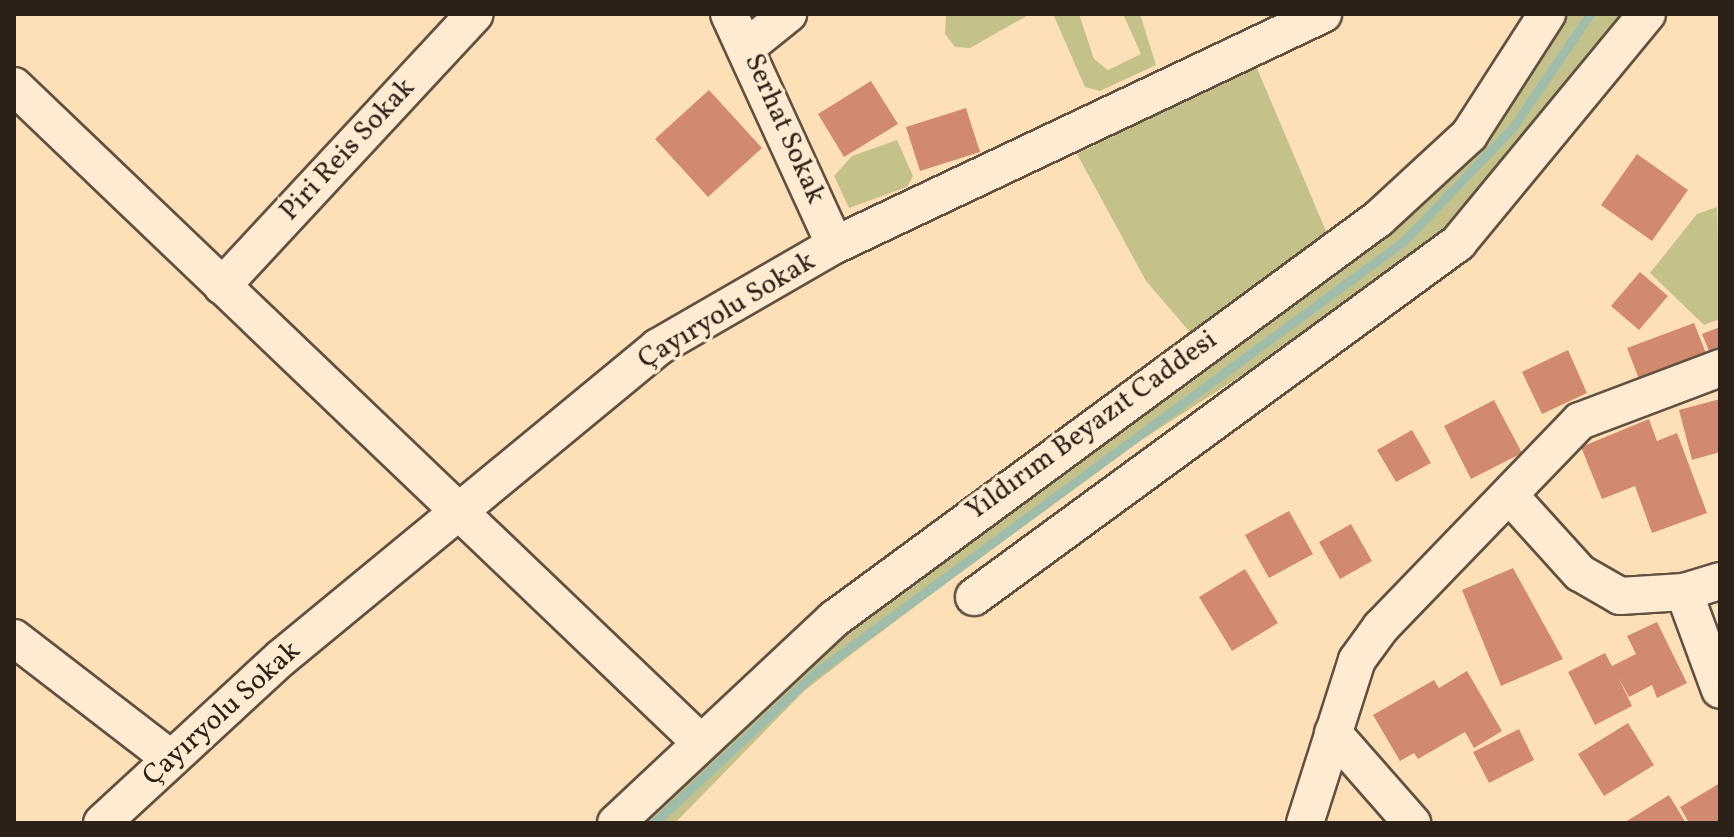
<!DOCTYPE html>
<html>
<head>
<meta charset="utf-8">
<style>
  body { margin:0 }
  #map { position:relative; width:1734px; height:837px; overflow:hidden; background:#fee0b8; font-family:Vollkorn,serif }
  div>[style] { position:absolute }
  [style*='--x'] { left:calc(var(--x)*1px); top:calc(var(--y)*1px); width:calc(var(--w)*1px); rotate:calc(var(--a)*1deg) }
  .green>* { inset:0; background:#c5c18b }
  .stream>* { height:9px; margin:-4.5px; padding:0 4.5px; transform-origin:4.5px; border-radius:4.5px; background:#a0bdac }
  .building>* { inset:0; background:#d28a6e }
  .roads { filter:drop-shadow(2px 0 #605141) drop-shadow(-2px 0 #605141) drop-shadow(0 2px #605141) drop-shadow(0 -2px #605141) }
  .minor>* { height:36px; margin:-18px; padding:0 18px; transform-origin:18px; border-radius:18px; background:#feebd1 }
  span { translate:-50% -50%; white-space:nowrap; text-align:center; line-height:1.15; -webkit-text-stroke:7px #feebd1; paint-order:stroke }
  .street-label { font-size:28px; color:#2b2119 }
  .frame { position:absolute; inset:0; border:16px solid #2b2119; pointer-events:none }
</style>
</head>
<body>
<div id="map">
  <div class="green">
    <i style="clip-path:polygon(946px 14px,1030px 14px,970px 48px,955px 47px,945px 34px)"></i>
    <i style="clip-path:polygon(1053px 14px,1079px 14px,1094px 59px,1108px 70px,1141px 54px,1123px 14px,1140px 14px,1156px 65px,1100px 91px,1085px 87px)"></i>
    <i style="clip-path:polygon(1568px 14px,1625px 14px,1437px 239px,1345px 309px,1115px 457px,853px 653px,804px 691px,675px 823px,633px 823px,853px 623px,1428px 199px,1489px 134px)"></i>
    <i style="clip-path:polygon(1256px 66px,1334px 250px,1201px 345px,1146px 281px,1077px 154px)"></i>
    <i style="clip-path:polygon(897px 140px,913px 176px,907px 187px,849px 208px,834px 176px,852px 156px)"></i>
    <i style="clip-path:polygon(1717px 207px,1720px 319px,1704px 325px,1650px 273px,1697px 214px)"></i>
  </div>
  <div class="stream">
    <i style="--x:654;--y:823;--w:220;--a:-43"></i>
    <i style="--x:815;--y:673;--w:730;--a:-36.26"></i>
    <i style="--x:1404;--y:241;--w:158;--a:-46.3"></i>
    <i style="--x:1513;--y:127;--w:137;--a:-55.7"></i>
  </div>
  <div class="building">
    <i style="clip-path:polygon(871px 81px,898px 124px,844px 157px,818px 114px)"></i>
    <i style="clip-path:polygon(709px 90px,762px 148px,708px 197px,655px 139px)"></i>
    <i style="clip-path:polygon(966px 108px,980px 152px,920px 171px,906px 127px)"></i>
    <i style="clip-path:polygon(1637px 154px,1688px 190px,1652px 241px,1601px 205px)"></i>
    <i style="clip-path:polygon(1640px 272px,1668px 296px,1639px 330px,1611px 306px)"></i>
    <i style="clip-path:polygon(1694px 323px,1708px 358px,1641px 384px,1627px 348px)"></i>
    <i style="clip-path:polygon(1720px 327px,1720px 353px,1711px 356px,1702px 334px)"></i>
    <i style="clip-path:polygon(1568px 350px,1587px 393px,1542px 414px,1522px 372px)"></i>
    <i style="clip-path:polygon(1720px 399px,1720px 452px,1692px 460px,1679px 410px)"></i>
    <i style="clip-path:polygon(1494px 400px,1522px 453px,1471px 479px,1444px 426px)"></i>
    <i style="clip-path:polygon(1649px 419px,1657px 441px,1677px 433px,1707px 513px,1652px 533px,1635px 486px,1602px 499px,1581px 447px)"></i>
    <i style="clip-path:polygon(1412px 430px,1431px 463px,1396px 482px,1377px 450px)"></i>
    <i style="clip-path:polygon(1289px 511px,1313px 554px,1269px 578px,1245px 535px)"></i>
    <i style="clip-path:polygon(1351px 524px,1372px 561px,1340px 579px,1319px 542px)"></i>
    <i style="clip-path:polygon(1513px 568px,1563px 659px,1501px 686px,1462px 590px)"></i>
    <i style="clip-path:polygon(1245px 569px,1278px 623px,1232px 651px,1199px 597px)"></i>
    <i style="clip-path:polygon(1657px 622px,1687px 683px,1657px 698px,1652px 685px,1629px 697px,1618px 677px,1632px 706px,1595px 725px,1568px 672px,1605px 653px,1612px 666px,1636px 654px,1627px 636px)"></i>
    <i style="clip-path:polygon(1467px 671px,1502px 731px,1474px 748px,1465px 732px,1418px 759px,1414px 753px,1400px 761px,1373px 715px,1434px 680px,1439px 688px)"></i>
    <i style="clip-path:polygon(1628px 723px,1654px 765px,1604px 796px,1578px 754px)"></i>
    <i style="clip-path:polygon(1519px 729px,1534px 760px,1489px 783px,1473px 752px)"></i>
    <i style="clip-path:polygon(1720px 783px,1720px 823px,1689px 823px,1680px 807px)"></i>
    <i style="clip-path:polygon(1669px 795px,1686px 823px,1628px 823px,1627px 821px)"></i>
  </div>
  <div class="roads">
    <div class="minor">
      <i style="--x:729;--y:14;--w:254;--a:65.4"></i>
      <i style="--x:747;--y:47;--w:53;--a:-38.8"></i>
      <i style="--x:14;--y:86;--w:946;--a:43.72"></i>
      <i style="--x:222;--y:286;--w:371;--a:-47.1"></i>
      <i style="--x:1511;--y:497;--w:103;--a:47.8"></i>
      <i style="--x:1580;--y:573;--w:46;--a:29.9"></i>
      <i style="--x:1620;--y:596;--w:64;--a:-3.6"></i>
      <i style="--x:1684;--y:592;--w:38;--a:-17"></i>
      <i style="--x:1684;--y:592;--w:104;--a:69.8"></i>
      <i style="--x:974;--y:597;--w:600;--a:-36.18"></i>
      <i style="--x:1458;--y:243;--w:297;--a:-50.5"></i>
      <i style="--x:14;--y:638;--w:198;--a:37.6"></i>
      <i style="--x:1333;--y:733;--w:120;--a:48.7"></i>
      <i style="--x:102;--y:823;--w:243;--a:-42.7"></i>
      <i style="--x:281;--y:658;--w:489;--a:-39.5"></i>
      <i style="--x:658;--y:347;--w:204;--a:-30"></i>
      <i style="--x:835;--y:245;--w:540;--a:-25.33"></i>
      <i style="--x:616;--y:823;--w:299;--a:-43.1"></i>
      <i style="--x:834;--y:619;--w:675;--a:-36.33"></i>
      <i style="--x:1378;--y:219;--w:124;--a:-42.7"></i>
      <i style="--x:1469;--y:135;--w:144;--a:-57.2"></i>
      <i style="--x:1305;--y:823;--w:171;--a:-72.3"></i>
      <i style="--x:1357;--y:660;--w:41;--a:-54"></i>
      <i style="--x:1381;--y:627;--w:286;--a:-46"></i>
      <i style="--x:1580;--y:421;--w:150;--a:-20.7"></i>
    </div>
  </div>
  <div class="street-label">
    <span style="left:784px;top:129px;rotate:66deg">Serhat Sokak</span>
    <span style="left:348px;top:150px;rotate:-47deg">Piri Reis Sokak</span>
    <span style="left:727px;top:311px;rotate:-31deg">Çayıryolu Sokak</span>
    <span style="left:1092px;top:426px;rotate:-36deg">Yıldırım Beyazıt Caddesi</span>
    <span style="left:222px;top:714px;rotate:-42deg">Çayıryolu Sokak</span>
  </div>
  <div class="frame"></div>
</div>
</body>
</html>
